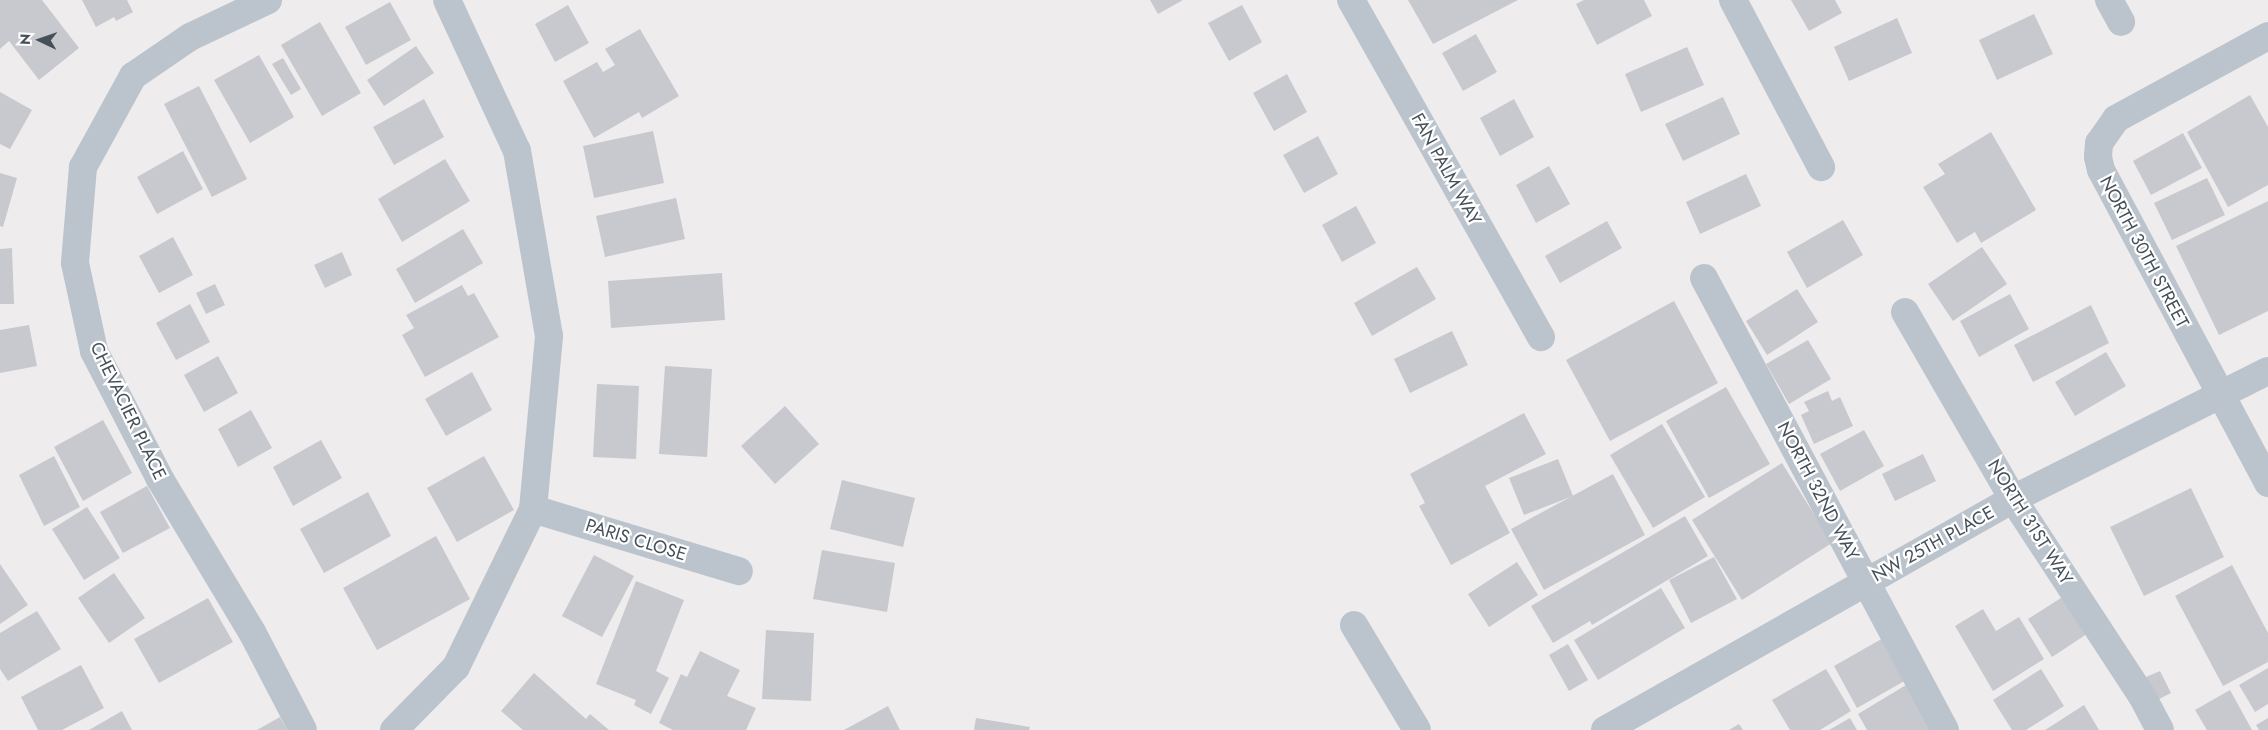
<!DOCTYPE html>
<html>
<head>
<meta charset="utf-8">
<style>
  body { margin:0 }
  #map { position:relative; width:2268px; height:730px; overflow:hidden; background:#efeced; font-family:Jost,sans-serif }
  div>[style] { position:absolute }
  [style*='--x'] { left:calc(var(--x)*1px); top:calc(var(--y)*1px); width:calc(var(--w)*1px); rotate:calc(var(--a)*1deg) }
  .building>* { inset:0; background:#c7c9cf }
  .street>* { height:28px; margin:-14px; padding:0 14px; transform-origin:14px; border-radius:14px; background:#bbc4cc }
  span { translate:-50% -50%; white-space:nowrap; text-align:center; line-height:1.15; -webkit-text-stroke:4.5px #fff; paint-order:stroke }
  .street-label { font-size:18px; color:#465059 }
  .north { position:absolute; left:15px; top:15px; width:50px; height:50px; -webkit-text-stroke:4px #fff; paint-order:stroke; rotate:273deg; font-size:14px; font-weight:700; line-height:20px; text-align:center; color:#465059 }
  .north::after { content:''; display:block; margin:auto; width:18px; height:22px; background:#465059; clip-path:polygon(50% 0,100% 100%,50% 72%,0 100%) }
</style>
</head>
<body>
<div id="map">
  <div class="building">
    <i style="clip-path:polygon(0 0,42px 0,79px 48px,39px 80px,9px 41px,0 49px)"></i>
    <i style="clip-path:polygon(82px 0,127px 0,133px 12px,116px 21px,114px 17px,96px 27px)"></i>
    <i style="clip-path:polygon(1150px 0,1183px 0,1158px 14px)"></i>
    <i style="clip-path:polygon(1408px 0,1518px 0,1433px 44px)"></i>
    <i style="clip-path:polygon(1584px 0,1644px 0,1652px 16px,1597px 45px,1576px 4px)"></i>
    <i style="clip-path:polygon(1791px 0,1835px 0,1842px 13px,1809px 31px)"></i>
    <i style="clip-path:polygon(390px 2px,411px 40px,366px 65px,345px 27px)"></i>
    <i style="clip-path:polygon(568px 5px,589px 43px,555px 62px,535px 24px)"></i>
    <i style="clip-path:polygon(1242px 5px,1262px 42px,1229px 61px,1208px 23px)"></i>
    <i style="clip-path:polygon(2034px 14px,2053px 54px,1997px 80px,1979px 40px)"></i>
    <i style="clip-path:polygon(1897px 18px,1912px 53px,1849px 81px,1834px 47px)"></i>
    <i style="clip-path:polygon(320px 22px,361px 93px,322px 116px,281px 45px)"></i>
    <i style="clip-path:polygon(640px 29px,679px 96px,642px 118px,639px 112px,594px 138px,563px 81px,597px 62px,603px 72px,615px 65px,605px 49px)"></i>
    <i style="clip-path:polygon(1476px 34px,1497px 72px,1463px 91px,1442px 53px)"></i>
    <i style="clip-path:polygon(416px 46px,434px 73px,384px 106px,367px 80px)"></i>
    <i style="clip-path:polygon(1687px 47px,1704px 85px,1641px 112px,1625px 74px)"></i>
    <i style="clip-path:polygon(259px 55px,294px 117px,250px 143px,214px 80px)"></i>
    <i style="clip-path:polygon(283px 58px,301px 89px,291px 95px,272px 64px)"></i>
    <i style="clip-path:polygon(1287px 74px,1307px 112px,1274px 131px,1253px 93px)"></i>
    <i style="clip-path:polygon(199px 86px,247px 179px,212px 197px,164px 104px)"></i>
    <i style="clip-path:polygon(0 92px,32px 110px,10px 149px,0 144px)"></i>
    <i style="clip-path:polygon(2250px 95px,2268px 127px,2268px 185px,2228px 207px,2187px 132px)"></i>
    <i style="clip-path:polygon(1723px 97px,1740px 134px,1683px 161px,1665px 124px)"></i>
    <i style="clip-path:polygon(424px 99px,444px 137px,394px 165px,373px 127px)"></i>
    <i style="clip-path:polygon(1514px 99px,1534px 137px,1500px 156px,1480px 118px)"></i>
    <i style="clip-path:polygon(653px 131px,664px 183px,594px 198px,583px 146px)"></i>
    <i style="clip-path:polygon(1991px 132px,2036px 210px,1981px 243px,1975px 232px,1957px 243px,1923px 187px,1945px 174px,1938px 164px)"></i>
    <i style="clip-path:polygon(2183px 133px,2202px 168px,2151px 195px,2133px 161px)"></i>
    <i style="clip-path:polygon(1318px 136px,1338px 174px,1304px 193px,1283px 155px)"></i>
    <i style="clip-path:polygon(183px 151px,203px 189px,157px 214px,137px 177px)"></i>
    <i style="clip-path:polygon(445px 159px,470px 201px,402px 242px,378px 199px)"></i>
    <i style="clip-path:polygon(1549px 166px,1570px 204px,1536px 223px,1516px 185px)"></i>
    <i style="clip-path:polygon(0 173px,17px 178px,3px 227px,0 226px)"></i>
    <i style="clip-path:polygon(1746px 174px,1761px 206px,1700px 234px,1686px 202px)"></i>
    <i style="clip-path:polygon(2207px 178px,2225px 215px,2172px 240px,2154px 203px)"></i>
    <i style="clip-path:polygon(676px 198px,685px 239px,605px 257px,596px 216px)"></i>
    <i style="clip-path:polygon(2268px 201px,2268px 311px,2219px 335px,2176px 246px)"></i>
    <i style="clip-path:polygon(1356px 206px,1376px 243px,1342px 262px,1322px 225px)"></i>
    <i style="clip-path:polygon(1843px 220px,1863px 255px,1807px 288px,1787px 252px)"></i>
    <i style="clip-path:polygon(1607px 221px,1622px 248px,1560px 283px,1545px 256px)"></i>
    <i style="clip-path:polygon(463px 229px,483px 263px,415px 303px,396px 269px)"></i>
    <i style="clip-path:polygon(173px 237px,193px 275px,159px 293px,139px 256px)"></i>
    <i style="clip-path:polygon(1982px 247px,2007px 284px,1953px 321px,1928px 284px)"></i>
    <i style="clip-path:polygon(12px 248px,14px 304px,0 304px,0 249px)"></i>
    <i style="clip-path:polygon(342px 252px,352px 275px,325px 288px,314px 265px)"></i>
    <i style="clip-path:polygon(1417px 267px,1436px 299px,1372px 336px,1354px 303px)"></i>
    <i style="clip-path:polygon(722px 273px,725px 320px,611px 328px,608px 281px)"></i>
    <i style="clip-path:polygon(215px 284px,225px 305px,206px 314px,196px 293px)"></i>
    <i style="clip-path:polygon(462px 285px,468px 296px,474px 293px,499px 337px,425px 377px,402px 335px,414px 328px,406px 315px)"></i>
    <i style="clip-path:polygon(1797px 289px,1818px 322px,1767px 355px,1746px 321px)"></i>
    <i style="clip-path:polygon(2010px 294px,2029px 329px,1979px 357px,1960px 321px)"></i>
    <i style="clip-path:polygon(1674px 301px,1718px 383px,1610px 441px,1566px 360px)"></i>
    <i style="clip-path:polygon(190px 304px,210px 342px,176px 360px,156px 323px)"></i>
    <i style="clip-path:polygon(2091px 305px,2109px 343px,2033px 382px,2014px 345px)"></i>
    <i style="clip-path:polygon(29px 325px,37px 366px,0 373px,0 330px)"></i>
    <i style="clip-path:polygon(1452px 331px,1468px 365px,1410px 393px,1394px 359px)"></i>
    <i style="clip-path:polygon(1808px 340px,1831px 379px,1789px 404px,1766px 364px)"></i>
    <i style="clip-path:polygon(2106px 352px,2126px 386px,2075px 416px,2055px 382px)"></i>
    <i style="clip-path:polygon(218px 356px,238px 393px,204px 412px,184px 375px)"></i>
    <i style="clip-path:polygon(665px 366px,712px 369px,707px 457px,659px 454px)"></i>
    <i style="clip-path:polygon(472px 372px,492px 410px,446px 436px,425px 399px)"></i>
    <i style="clip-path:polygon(597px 384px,639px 386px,636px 459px,593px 457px)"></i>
    <i style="clip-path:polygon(1726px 387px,1770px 464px,1709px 498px,1666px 421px)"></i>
    <i style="clip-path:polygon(1828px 391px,1832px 401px,1840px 397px,1853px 426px,1814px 444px,1801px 415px,1809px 411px,1804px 402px)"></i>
    <i style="clip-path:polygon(785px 406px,819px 444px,775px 484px,741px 446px)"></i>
    <i style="clip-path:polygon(251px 410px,272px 448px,238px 467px,218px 429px)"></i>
    <i style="clip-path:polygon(1524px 413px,1546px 454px,1485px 486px,1510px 533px,1451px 565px,1419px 506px,1425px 503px,1410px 474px)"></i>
    <i style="clip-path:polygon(103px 420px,132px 473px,83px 501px,54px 447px)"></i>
    <i style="clip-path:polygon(1662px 424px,1705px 497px,1653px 528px,1610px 455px)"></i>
    <i style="clip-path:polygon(1864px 430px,1884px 466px,1840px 491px,1820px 454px)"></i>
    <i style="clip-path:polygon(321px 440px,342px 478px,293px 506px,273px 467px)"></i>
    <i style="clip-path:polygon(1923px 454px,1936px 481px,1895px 501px,1882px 474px)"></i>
    <i style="clip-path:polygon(54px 456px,80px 507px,44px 526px,19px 475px)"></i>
    <i style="clip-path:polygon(484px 456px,514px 510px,457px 542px,427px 488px)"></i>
    <i style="clip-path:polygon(1558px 459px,1573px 496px,1524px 515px,1509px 478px)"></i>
    <i style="clip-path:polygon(1782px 463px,1832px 543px,1742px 600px,1692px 520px)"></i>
    <i style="clip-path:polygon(1613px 474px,1645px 535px,1544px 590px,1511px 529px)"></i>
    <i style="clip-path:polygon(842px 480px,915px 498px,903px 547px,830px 529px)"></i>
    <i style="clip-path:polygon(147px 486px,170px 528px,123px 553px,100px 512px)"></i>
    <i style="clip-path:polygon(2191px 488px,2224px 557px,2144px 596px,2110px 527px)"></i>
    <i style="clip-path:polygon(368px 492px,391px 536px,324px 573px,300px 529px)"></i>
    <i style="clip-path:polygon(87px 507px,120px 558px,84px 580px,52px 529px)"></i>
    <i style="clip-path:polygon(1685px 516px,1708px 556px,1592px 625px,1590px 621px,1553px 643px,1531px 606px)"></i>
    <i style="clip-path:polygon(436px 536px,470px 599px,377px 650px,343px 588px)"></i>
    <i style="clip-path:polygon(822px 550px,895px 563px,887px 612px,813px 599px)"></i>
    <i style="clip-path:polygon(594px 555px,634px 576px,602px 637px,562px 616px)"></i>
    <i style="clip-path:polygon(1714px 557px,1737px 599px,1691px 623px,1669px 580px)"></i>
    <i style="clip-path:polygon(1517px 562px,1538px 595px,1489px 627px,1468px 594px)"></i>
    <i style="clip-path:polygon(0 564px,28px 605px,0 624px)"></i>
    <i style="clip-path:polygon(2232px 565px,2268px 633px,2268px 662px,2223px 686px,2175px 596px)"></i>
    <i style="clip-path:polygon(114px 573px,145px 618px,109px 643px,78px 598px)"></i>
    <i style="clip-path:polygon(636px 581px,684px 600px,656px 671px,669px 678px,651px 714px,634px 705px,636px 700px,596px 684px)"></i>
    <i style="clip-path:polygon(2078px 587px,2102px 624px,2052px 657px,2028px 619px)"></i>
    <i style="clip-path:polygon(1661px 588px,1685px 628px,1598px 680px,1574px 640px)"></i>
    <i style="clip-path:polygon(208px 598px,233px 642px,159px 683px,134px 639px)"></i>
    <i style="clip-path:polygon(1983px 609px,1996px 631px,2019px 617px,2044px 659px,1993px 691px,1955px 626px)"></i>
    <i style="clip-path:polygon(37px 611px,61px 649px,8px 681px,0 669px,0 633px)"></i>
    <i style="clip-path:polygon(766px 630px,814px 633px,811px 701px,762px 699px)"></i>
    <i style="clip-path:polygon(1885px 637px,1908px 679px,1857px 708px,1834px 666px)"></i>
    <i style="clip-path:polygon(1568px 644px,1588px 680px,1569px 691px,1549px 655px)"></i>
    <i style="clip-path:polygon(700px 651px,740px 670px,727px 696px,756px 708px,746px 730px,673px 730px,659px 723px,681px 674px,687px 677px)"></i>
    <i style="clip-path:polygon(81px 665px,104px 708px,62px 730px,38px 730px,21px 697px)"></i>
    <i style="clip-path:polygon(2268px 668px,2268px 704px,2255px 712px,2239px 685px)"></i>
    <i style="clip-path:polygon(1826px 669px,1851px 711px,1820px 730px,1790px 730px,1772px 700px)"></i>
    <i style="clip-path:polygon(2041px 669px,2064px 706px,2026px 730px,2012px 730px,1993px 700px)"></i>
    <i style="clip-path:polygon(2160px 671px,2171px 693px,2157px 700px,2146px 677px)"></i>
    <i style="clip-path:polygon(534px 673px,586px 719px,590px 714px,609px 730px,523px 730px,501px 711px)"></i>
    <i style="clip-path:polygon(1906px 685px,1932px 730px,1867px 730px,1858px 714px)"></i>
    <i style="clip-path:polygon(2230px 690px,2252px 730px,2207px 730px,2195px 710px)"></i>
    <i style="clip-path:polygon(2084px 705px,2099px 730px,2045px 730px)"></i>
    <i style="clip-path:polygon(888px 706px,900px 730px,844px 730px)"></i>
    <i style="clip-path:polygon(122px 711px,132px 730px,89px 730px)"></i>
    <i style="clip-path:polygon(280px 717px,287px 730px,257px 730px)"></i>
    <i style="clip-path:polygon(976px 718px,1030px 727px,1029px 730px,974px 730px)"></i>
    <i style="clip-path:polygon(1850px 718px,1857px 730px,1829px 730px)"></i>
    <i style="clip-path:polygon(2268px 718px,2268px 730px,2259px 730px,2256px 725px)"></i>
    <i style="clip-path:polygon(1739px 724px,1743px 730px,1729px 730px)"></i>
  </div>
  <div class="street">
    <i style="--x:268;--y:0;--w:86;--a:154.6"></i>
    <i style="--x:190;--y:37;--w:69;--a:145.6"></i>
    <i style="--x:133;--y:76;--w:104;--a:118.8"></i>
    <i style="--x:83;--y:167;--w:96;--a:94.8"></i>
    <i style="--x:75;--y:263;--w:90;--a:77.8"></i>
    <i style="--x:94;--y:351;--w:144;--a:62.7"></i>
    <i style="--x:160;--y:479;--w:179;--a:59"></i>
    <i style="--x:252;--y:632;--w:110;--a:62.5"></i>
    <i style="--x:1351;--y:0;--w:387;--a:60.6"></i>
    <i style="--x:1733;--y:0;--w:189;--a:62.2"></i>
    <i style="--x:2109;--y:0;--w:25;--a:61"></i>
    <i style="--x:2268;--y:36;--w:173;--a:151.4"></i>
    <i style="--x:2116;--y:119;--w:29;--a:125"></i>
    <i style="--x:2099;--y:143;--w:14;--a:94"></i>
    <i style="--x:2098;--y:157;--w:13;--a:77"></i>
    <i style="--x:2101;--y:170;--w:355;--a:61.9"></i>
    <i style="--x:1704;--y:278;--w:512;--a:61.93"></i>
    <i style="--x:1905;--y:312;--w:216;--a:60"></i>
    <i style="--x:2013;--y:499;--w:235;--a:56.8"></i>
    <i style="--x:2142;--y:696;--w:38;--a:62"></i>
    <i style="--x:533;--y:509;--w:215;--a:16.8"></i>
    <i style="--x:1354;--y:625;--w:122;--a:59"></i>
    <i style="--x:394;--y:730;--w:88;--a:-45.5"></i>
    <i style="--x:456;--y:667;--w:176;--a:-64"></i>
    <i style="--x:533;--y:509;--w:174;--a:-84.7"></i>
    <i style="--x:549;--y:336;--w:188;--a:-99.8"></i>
    <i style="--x:517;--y:151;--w:166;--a:-114.9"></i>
    <i style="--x:1605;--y:730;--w:469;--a:-29.5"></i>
    <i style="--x:2013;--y:499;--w:285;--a:-26.7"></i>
  </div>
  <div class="street-label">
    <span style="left:1446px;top:169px;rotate:61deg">FAN PALM WAY</span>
    <span style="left:2144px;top:252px;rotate:62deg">NORTH 30TH STREET</span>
    <span style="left:128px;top:411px;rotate:64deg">CHEVACIER PLACE</span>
    <span style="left:1818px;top:491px;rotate:62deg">NORTH 32ND WAY</span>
    <span style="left:2030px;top:522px;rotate:58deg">NORTH 31ST WAY</span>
    <span style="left:636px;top:540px;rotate:17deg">PARIS CLOSE</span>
    <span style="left:1933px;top:544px;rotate:-29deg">NW 25TH PLACE</span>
  </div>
  <div class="north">N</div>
</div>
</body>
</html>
